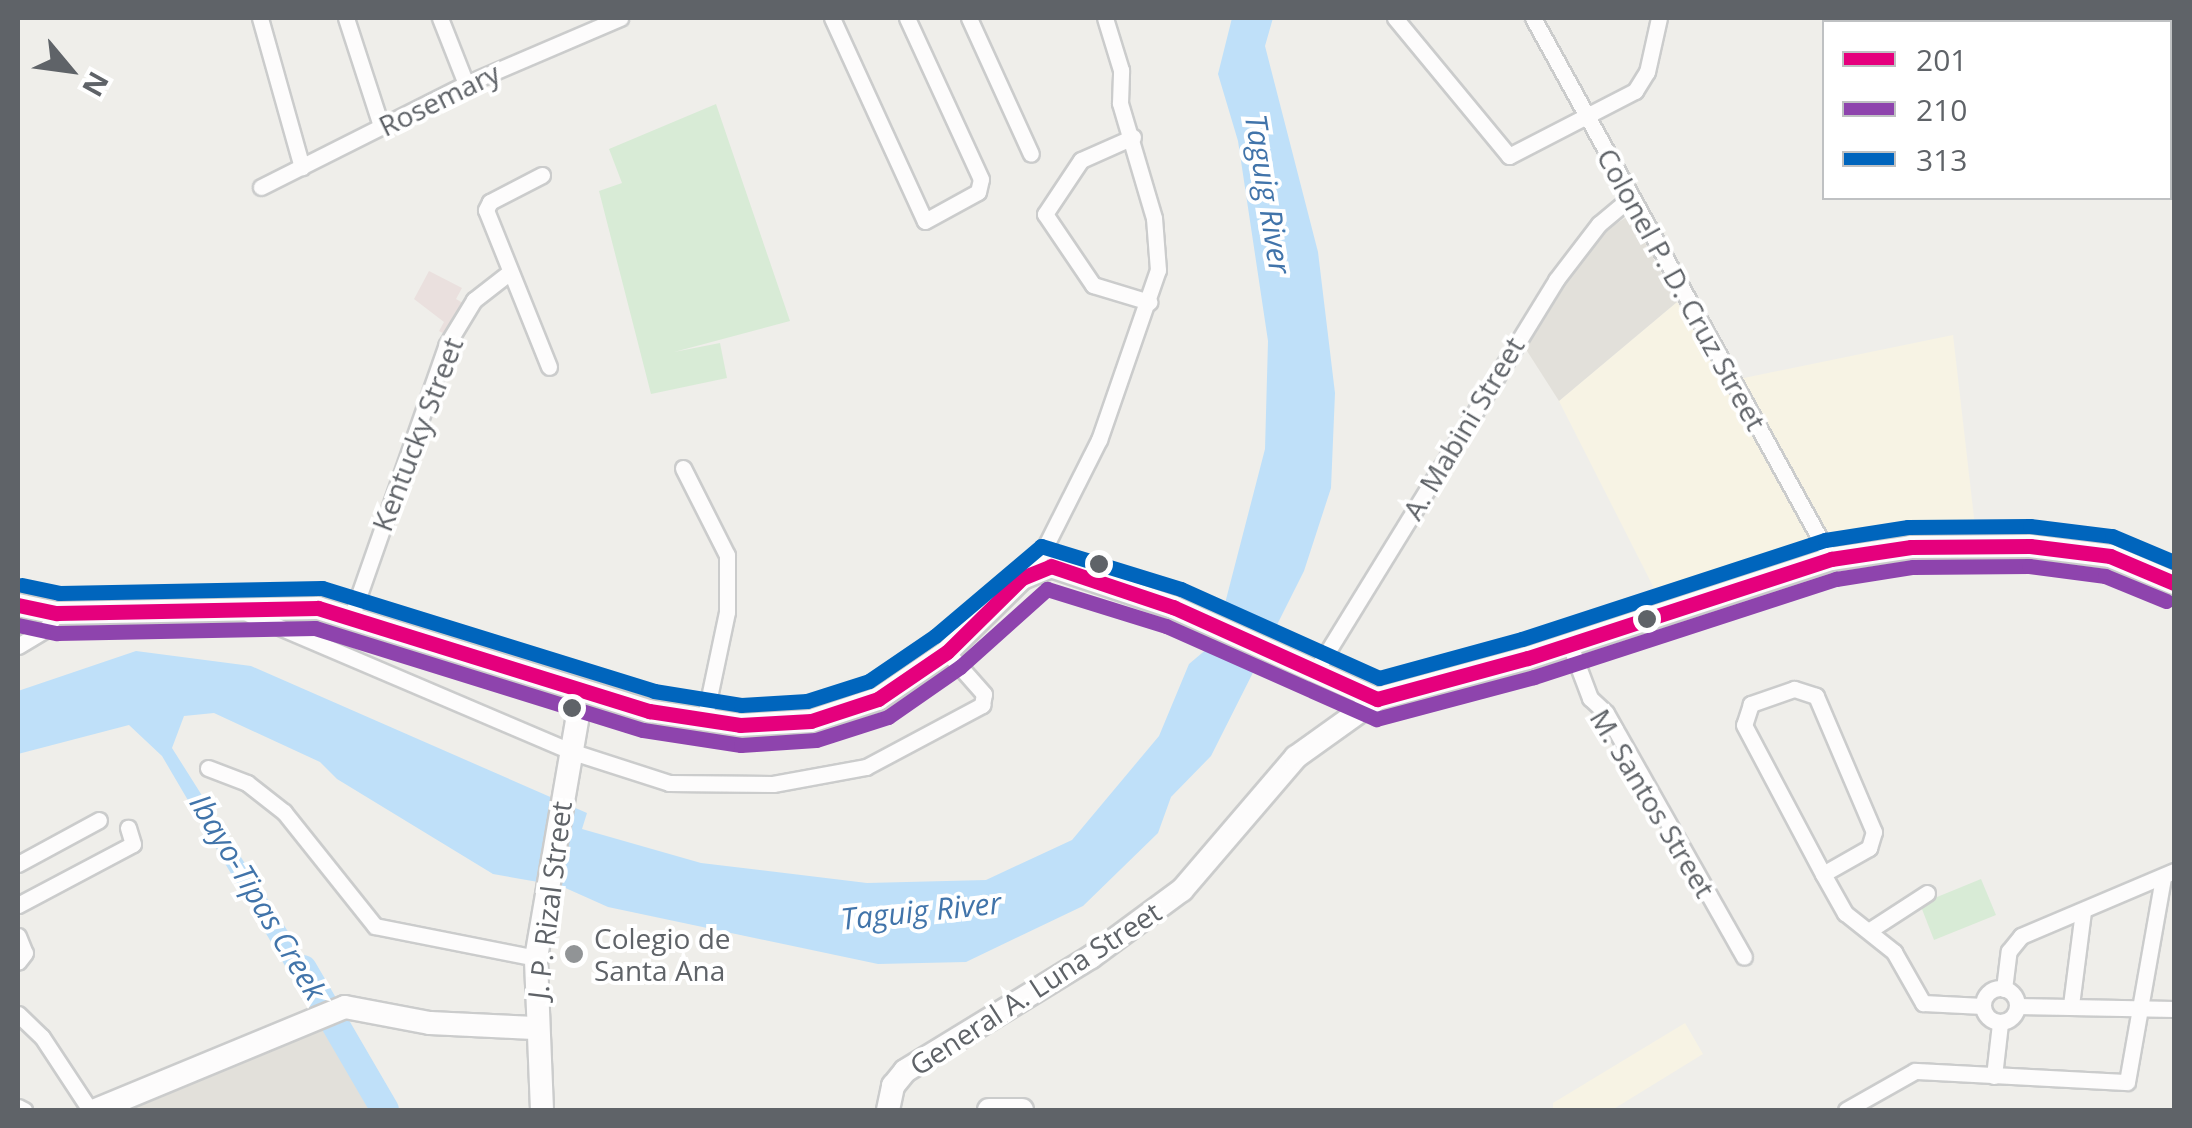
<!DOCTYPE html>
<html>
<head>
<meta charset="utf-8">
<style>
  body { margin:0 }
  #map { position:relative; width:2192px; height:1128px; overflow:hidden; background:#efeeea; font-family:"Open Sans",sans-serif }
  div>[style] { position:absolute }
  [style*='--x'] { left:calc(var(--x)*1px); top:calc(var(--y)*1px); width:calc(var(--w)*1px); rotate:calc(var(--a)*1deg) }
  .commercial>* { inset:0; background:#f7f3e4 }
  .education>* { inset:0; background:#e2e0da }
  .medical>* { inset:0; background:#eae0de }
  .green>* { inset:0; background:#d8ebd6 }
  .water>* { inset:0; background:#bfe0f9 }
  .river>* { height:28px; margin:-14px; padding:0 14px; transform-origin:14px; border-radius:14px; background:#bfe0f9 }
  .roads { filter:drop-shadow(2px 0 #cbcccc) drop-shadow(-2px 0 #cbcccc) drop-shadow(0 2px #cbcccc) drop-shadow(0 -2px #cbcccc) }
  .street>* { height:15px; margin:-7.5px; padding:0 7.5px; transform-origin:7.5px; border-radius:7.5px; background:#fdfcfc }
  .street>.ring { margin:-7.5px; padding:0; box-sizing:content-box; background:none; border:15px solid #fdfcfc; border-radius:50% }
  .secondary>* { height:22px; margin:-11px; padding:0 11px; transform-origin:11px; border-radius:11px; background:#fdfcfc }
  .bus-1>* { height:15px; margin:-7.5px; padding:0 7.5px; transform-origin:7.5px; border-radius:7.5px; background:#e5007d }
  .bus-2>* { height:15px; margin:-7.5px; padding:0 7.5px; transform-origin:7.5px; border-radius:7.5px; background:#8e44ad }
  .bus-3>* { height:15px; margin:-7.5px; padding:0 7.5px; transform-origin:7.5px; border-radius:7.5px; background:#0065bd }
  .dots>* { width:28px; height:28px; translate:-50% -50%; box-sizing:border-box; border:5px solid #fff; border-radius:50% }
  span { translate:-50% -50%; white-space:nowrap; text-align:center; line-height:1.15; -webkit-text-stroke:8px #fff; paint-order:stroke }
  .street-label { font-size:28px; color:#5f6368 }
  .poi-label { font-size:28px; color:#5f6368 }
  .left { translate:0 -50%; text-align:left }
  .water-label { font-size:30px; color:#4174aa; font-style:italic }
  .frame { position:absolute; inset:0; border:20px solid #5f6368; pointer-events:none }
  .legend { position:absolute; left:1822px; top:20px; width:350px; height:180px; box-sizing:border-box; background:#fff; border:2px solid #bfc1c3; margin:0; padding:12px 18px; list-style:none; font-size:30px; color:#5f6368 }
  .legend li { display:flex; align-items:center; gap:20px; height:50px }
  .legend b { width:50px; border:2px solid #bfc1c3 }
  .north { position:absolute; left:20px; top:20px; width:100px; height:100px; -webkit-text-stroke:8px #fff; paint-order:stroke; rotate:119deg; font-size:28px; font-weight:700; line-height:40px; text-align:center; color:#5f6368 }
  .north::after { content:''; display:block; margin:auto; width:35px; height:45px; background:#5f6368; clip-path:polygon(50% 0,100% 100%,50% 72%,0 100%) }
</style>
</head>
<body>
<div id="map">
  <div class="commercial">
    <i style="clip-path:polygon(1677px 302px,1823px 552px,1661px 602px,1559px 401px)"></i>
    <i style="clip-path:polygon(1953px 335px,1976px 535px,1831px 542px,1739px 379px)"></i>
    <i style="clip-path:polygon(1685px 1023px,1703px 1054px,1612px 1110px,1553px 1110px,1553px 1103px)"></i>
  </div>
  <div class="education">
    <i style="clip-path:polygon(1630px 215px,1677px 302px,1559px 401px,1522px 343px,1598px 235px)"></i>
    <i style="clip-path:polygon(325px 1026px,369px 1110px,107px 1110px)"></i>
  </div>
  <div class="medical">
    <i style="clip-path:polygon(429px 271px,462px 288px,456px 299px,468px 306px,450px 337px,439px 331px,444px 322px,414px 299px)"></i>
  </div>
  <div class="green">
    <i style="clip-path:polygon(716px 104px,790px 321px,674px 352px,720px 343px,727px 378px,651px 394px,599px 191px,622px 183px,609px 149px)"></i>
    <i style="clip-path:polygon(1981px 879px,1996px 915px,1934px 940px,1920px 904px)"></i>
  </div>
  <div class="water">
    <i style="clip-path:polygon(1232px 18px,1273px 18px,1265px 46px,1318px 252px,1335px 393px,1331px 488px,1304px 571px,1211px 756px,1171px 797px,1158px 833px,1083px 906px,966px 962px,878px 964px,608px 907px,561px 886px,493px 874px,337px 779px,320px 762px,214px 713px,184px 716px,172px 748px,328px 995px,308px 1005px,162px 756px,129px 725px,18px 754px,18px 691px,136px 651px,251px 666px,587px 813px,582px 829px,701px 863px,867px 883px,986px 880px,1072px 840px,1159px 736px,1189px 664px,1215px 642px,1265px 449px,1268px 341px,1238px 141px,1218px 74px)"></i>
  </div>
  <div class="river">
    <i style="--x:303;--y:969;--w:163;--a:59.8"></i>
  </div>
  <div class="roads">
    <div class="street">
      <i style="--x:260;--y:18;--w:155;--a:74.3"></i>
      <i style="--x:346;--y:18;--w:114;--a:72"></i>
      <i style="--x:440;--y:18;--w:71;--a:68.5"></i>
      <i style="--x:832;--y:18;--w:223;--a:65.4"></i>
      <i style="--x:925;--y:221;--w:60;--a:-28.7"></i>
      <i style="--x:978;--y:192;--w:13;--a:-77"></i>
      <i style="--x:981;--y:179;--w:177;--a:-114.7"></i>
      <i style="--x:969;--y:18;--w:149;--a:65.5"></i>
      <i style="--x:1395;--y:18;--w:179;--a:50.4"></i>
      <i style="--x:1509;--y:156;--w:142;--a:-27.3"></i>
      <i style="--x:1635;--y:91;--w:22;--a:-58"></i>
      <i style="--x:1647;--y:72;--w:55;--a:-77.5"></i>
      <i style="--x:1533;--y:18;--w:618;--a:61.15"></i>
      <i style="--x:2151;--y:18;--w:9;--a:27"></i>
      <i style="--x:2170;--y:30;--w:5;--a:37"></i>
      <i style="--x:1133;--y:137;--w:57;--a:156.1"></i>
      <i style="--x:1081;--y:160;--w:65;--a:123.7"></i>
      <i style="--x:1045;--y:214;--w:86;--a:55.9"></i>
      <i style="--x:1093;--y:285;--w:59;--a:16.9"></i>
      <i style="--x:542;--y:175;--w:59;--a:152.6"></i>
      <i style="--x:490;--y:202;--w:9;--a:117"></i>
      <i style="--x:486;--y:210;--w:169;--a:68.1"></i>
      <i style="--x:261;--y:187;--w:229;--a:-26.7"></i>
      <i style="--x:466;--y:84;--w:168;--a:-23.2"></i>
      <i style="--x:683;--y:468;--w:97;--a:63.2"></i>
      <i style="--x:727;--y:555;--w:57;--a:90"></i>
      <i style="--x:727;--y:612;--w:111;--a:101.9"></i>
      <i style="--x:1033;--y:571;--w:147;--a:-63.3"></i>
      <i style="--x:1099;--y:440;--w:180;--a:-70.9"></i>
      <i style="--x:1158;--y:270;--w:52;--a:-94.4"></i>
      <i style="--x:1154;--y:218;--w:120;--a:-106.5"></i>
      <i style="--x:1120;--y:103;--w:33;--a:-88"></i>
      <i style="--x:1121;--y:70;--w:54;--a:-107.1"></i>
      <i style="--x:249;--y:614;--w:349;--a:23.1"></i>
      <i style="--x:570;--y:751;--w:104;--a:17.9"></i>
      <i style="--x:669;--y:783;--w:104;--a:0.6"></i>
      <i style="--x:773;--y:784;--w:95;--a:-10.4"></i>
      <i style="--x:866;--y:767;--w:132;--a:-28.1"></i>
      <i style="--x:982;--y:705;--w:11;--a:-80"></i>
      <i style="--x:984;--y:694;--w:56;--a:-131.4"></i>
      <i style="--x:352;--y:615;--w:285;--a:-70.7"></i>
      <i style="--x:446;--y:346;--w:54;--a:-58.7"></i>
      <i style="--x:474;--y:300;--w:46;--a:-37.9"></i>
      <i style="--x:1570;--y:645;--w:57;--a:69.3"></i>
      <i style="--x:1590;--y:698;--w:22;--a:43"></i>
      <i style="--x:1606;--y:713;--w:280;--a:60.5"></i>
      <i style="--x:18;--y:646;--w:33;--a:-31"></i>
      <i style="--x:46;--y:629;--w:19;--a:-55"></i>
      <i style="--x:1315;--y:672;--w:460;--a:-58.4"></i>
      <i style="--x:1556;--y:280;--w:71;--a:-52.5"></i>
      <i style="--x:1599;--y:224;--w:39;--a:-40"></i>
      <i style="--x:208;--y:768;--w:42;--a:21"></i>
      <i style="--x:247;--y:783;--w:47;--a:38.1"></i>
      <i style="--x:284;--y:812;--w:146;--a:51.4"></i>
      <i style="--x:375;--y:926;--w:164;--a:11.2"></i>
      <i style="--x:18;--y:864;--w:92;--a:-28.5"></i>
      <i style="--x:1823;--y:874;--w:53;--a:-29.5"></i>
      <i style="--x:1869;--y:848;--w:17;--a:-73"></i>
      <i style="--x:1874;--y:832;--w:148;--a:-113.1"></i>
      <i style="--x:1816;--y:696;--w:23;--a:-162"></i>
      <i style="--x:1794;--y:689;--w:46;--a:160.8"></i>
      <i style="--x:1751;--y:704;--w:22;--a:108"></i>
      <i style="--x:1744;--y:725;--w:169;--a:62.1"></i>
      <i style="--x:1823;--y:874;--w:45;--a:60.6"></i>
      <i style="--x:1845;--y:913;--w:63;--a:38.5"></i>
      <i style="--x:1894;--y:952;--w:59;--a:60.4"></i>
      <i style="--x:1923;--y:1003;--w:60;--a:2.9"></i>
      <i style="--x:18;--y:905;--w:130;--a:-27.9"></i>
      <i style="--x:133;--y:844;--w:17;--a:-107"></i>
      <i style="--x:1870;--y:930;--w:68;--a:-33"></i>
      <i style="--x:18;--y:936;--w:18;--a:68"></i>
      <i style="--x:25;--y:953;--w:11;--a:128"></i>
      <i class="ring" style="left:1983px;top:988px;width:19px;height:19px"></i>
      <i style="--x:2004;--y:989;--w:38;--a:-83"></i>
      <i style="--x:2009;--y:951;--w:19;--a:-51"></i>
      <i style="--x:2021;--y:936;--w:166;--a:-23"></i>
      <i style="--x:2071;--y:1005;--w:95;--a:-82.7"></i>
      <i style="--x:2017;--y:1006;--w:157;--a:1.1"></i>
      <i style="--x:18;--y:1014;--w:33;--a:44"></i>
      <i style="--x:42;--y:1037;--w:87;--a:56.7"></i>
      <i style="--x:1994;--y:1076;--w:53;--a:-83.5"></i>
      <i style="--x:18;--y:1107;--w:7;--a:27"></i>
      <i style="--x:1846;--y:1110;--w:79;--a:-29.5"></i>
      <i style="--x:1915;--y:1071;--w:212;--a:3"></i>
      <i style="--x:2127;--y:1082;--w:208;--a:-80"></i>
    </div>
    <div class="secondary">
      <i style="--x:18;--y:605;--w:40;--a:12"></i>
      <i style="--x:57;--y:613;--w:261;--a:-1.1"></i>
      <i style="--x:318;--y:608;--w:347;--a:17.3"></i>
      <i style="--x:649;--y:711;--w:92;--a:8.7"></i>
      <i style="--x:740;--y:725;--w:71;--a:-3.2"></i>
      <i style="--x:811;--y:721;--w:71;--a:-18.2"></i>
      <i style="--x:878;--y:699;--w:83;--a:-34.3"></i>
      <i style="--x:947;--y:652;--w:105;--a:-44.6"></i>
      <i style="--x:1022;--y:578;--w:31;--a:-22"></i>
      <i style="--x:1051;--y:566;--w:129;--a:18.6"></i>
      <i style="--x:1173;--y:607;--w:224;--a:24.3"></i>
      <i style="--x:96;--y:1110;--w:269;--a:-22.5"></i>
      <i style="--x:345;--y:1007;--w:86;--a:10.7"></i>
      <i style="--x:430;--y:1023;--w:104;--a:2.8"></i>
      <i style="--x:542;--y:1110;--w:152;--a:-92.3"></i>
      <i style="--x:536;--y:958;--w:242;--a:-80.2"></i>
      <i style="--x:888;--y:1110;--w:25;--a:-78"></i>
      <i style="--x:893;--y:1086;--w:19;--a:-51"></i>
      <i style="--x:905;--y:1071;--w:218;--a:-31.5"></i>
      <i style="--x:1091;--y:957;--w:113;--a:-36.4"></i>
      <i style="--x:1182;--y:890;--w:175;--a:-49.4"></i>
      <i style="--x:1296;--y:757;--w:100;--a:-35.6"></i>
      <i style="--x:1377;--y:699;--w:156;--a:-15.2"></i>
      <i style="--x:1528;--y:658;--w:319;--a:-18.1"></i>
      <i style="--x:1831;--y:559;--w:81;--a:-8.5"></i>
      <i style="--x:1911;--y:547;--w:119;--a:-0.5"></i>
      <i style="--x:2030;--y:546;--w:81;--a:7.1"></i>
      <i style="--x:2110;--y:556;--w:69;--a:22.9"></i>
      <i style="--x:989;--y:1110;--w:33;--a:0"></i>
    </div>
  </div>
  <div class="bus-1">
    <i style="--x:18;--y:605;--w:40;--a:12"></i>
    <i style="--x:57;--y:613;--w:261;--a:-1.1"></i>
    <i style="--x:318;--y:608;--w:347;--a:17.3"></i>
    <i style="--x:649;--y:711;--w:92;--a:8.7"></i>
    <i style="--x:740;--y:725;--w:71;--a:-3.2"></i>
    <i style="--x:811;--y:721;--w:71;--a:-18.2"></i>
    <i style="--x:878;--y:699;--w:83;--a:-34.3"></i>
    <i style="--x:947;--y:652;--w:105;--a:-44.6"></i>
    <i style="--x:1022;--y:578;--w:31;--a:-22"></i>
    <i style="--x:1051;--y:566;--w:129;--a:18.6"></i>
    <i style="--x:1173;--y:607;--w:224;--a:24.3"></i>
    <i style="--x:1377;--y:699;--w:156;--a:-15.2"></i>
    <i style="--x:1528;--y:658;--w:319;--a:-18.1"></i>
    <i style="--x:1831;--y:559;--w:81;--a:-8.5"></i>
    <i style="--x:1911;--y:547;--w:119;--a:-0.5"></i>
    <i style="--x:2030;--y:546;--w:81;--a:7.1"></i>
    <i style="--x:2110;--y:556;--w:69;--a:22.9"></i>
  </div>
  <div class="bus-2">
    <i style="--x:18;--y:625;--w:40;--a:12"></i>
    <i style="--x:57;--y:633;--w:258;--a:-1.1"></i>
    <i style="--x:315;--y:628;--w:343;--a:17.3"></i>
    <i style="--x:643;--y:730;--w:99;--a:8.7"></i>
    <i style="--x:741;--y:745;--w:75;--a:-3.8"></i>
    <i style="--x:816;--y:740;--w:76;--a:-17.7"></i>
    <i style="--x:888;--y:717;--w:88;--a:-34.8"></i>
    <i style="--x:960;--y:667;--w:117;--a:-41.9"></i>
    <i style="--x:1047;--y:589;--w:125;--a:17.3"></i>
    <i style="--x:1166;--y:626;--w:230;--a:23.9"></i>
    <i style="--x:1376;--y:719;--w:163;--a:-14.9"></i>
    <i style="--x:1534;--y:677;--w:318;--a:-18"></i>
    <i style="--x:1836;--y:579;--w:78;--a:-8.9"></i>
    <i style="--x:1913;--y:567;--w:116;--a:-0.5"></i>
    <i style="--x:2029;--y:566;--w:77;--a:7.5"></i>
    <i style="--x:2105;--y:576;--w:66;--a:22.3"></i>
  </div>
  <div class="bus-3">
    <i style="--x:22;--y:585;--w:38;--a:12"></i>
    <i style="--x:59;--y:593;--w:263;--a:-1.1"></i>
    <i style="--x:322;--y:588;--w:348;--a:17.2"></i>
    <i style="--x:654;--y:691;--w:88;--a:9.1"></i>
    <i style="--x:741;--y:705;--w:66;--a:-3.5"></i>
    <i style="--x:807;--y:701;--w:65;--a:-17.9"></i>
    <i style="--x:869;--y:681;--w:80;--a:-34.3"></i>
    <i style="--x:935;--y:636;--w:139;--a:-40.3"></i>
    <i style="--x:1041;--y:546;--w:146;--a:17.1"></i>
    <i style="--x:1181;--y:589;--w:217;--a:24.2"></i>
    <i style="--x:1379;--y:678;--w:148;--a:-15.3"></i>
    <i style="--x:1522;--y:639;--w:319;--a:-18.1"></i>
    <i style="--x:1825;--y:540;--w:84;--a:-8.9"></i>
    <i style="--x:1908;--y:527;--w:122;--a:-0.5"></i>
    <i style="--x:2030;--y:526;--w:83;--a:7"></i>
    <i style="--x:2112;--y:536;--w:67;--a:22.8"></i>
  </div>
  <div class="dots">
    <i style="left:1099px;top:564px;background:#5f6368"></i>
    <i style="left:1647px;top:619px;background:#5f6368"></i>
    <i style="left:572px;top:708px;background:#5f6368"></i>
    <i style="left:574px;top:954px;background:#919496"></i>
  </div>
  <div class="street-label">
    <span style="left:439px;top:99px;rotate:-26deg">Rosemary</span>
    <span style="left:1682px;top:289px;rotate:61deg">Colonel P. D. Cruz Street</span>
    <span style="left:1463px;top:428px;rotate:-59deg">A. Mabini Street</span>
    <span style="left:417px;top:434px;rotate:-69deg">Kentucky Street</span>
    <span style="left:1653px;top:803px;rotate:59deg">M. Santos Street</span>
    <span style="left:549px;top:900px;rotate:-83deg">J. P. Rizal Street</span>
    <span style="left:1035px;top:988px;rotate:-33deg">General A. Luna Street</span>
  </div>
  <div class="poi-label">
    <span class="left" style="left:594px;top:954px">Colegio de<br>Santa Ana</span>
  </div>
  <div class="water-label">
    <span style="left:1268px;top:194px;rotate:81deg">Taguig River</span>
    <span style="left:258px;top:897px;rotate:59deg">Ibayo-Tipas Creek</span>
    <span style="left:921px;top:911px;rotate:-6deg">Taguig River</span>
  </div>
  <div class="frame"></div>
  <ul class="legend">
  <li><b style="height:12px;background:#e5007d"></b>201</li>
  <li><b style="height:12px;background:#8e44ad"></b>210</li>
  <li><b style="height:12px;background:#0065bd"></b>313</li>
  </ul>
  <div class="north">N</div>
</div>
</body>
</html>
